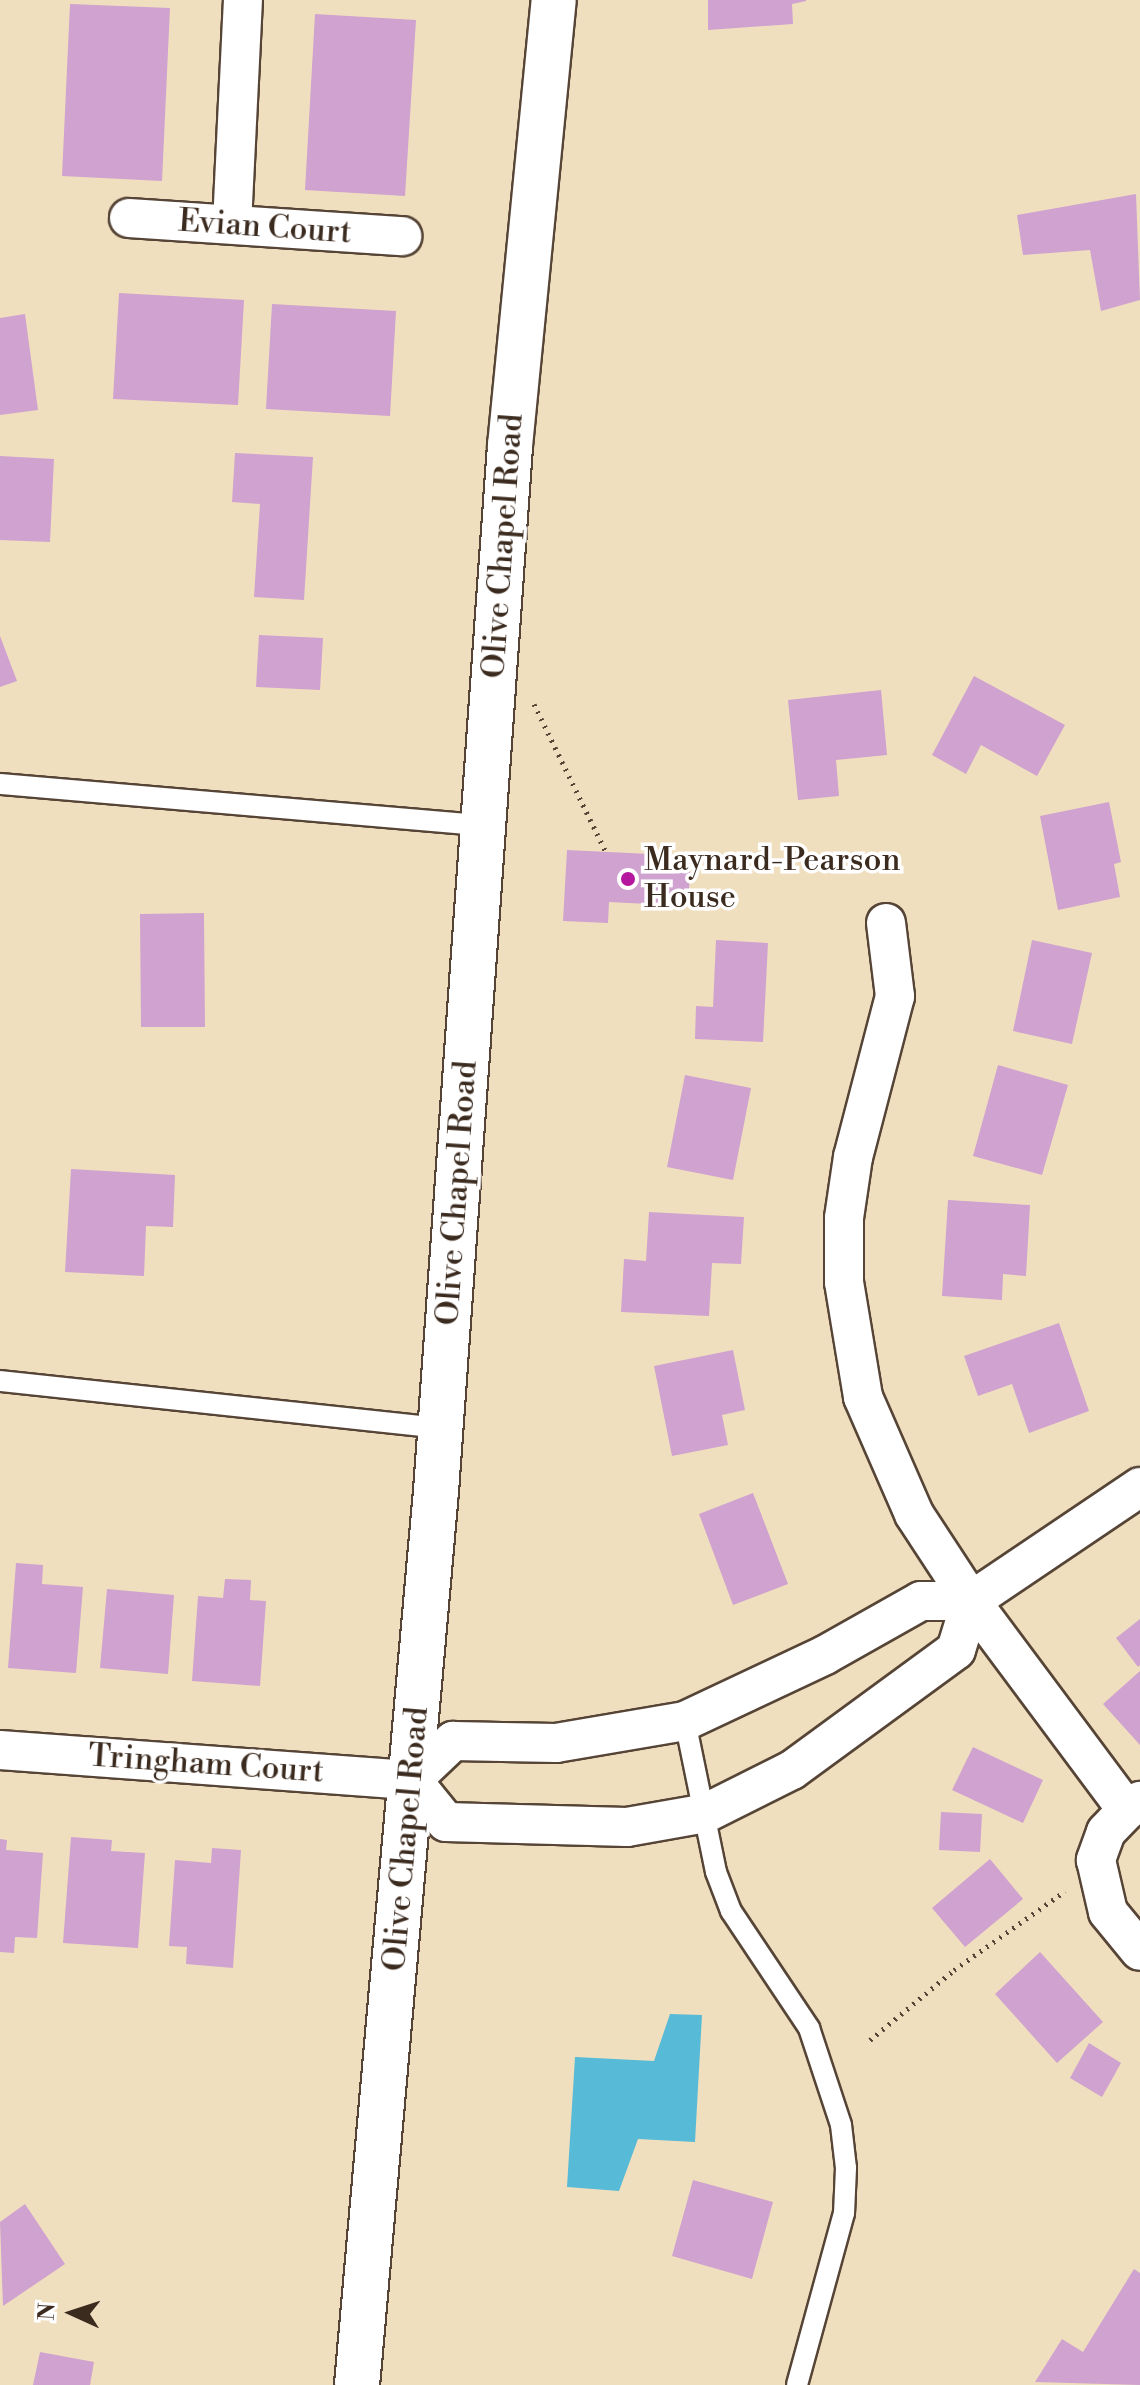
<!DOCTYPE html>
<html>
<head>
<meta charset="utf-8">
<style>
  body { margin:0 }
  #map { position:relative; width:1140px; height:2385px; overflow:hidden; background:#f0dfbf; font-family:"Libre Bodoni",serif }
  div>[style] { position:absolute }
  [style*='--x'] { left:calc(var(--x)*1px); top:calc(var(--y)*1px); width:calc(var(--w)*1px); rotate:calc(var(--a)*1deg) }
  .water>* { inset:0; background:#57bad6 }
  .building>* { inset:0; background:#cfa2cf }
  .path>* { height:5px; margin-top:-2.5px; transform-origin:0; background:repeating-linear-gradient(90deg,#564536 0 2px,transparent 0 8px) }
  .roads { filter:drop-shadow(2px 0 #564536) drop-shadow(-2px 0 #564536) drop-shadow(0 2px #564536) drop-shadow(0 -2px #564536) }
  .service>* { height:20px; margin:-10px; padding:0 10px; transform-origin:10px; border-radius:10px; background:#fff }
  .minor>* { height:38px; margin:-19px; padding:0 19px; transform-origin:19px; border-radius:19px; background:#fff }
  .secondary>* { height:44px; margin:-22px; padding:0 22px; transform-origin:22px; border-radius:22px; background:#fff }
  .dots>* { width:22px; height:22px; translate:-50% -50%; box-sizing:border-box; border:4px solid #fff; border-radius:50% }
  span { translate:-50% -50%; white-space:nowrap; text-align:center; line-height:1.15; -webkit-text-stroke:7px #fff; paint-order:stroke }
  .street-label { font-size:32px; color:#3b2a1e }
  .poi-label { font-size:32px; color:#3b2a1e }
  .left { translate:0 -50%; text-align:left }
  .north { position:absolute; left:32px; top:2273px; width:80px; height:80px; -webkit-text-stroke:6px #fff; paint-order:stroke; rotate:273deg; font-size:22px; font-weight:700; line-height:32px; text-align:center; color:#3b2a1e }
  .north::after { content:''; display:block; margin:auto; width:28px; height:36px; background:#3b2a1e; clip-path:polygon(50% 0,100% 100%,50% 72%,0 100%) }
</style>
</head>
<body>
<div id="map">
  <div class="water">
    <i style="clip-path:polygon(670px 2014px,702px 2015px,695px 2142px,638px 2139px,619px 2191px,567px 2187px,575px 2057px,654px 2061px)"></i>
  </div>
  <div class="building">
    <i style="clip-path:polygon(708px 0,806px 0,806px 1px,792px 4px,793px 24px,708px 30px)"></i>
    <i style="clip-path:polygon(70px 4px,170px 8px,162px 181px,62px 176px)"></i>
    <i style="clip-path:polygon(315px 14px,416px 20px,405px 196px,305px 190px)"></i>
    <i style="clip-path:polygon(1136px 194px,1140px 300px,1101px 311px,1090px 250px,1023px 255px,1017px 215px)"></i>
    <i style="clip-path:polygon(119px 293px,244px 300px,238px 405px,113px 399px)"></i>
    <i style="clip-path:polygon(272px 304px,396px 311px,390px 416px,266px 409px)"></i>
    <i style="clip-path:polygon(25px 314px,38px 410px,0 415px,0 318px)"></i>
    <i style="clip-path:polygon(235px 453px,313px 457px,304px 600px,254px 597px,260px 504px,232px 502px)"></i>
    <i style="clip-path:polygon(0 456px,54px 459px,50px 542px,0 540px)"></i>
    <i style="clip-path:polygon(259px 635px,323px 638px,320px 690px,256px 687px)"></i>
    <i style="clip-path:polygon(0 636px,17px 681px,0 687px)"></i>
    <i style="clip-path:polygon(974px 676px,1065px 725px,1037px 776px,981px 745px,966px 774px,932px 755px)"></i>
    <i style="clip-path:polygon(881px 690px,887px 755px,836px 760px,839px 796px,798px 800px,788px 700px)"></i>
    <i style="clip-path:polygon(1109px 802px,1121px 862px,1114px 864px,1120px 897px,1058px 910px,1040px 816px)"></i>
    <i style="clip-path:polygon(567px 850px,691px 856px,688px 906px,609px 902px,608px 923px,563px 921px)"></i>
    <i style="clip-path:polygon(204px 913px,205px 1027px,141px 1027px,140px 914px)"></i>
    <i style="clip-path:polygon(716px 940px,768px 943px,763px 1042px,695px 1039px,696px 1006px,713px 1007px)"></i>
    <i style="clip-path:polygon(1032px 940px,1092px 953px,1072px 1044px,1013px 1031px)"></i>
    <i style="clip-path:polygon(998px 1065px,1068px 1085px,1042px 1175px,973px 1156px)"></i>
    <i style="clip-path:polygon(685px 1075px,751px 1088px,733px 1180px,667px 1167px)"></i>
    <i style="clip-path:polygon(71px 1169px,175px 1175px,173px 1227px,146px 1226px,144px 1276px,65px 1272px)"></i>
    <i style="clip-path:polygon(948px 1200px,1030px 1205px,1026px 1276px,1003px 1274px,1002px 1300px,942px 1296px)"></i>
    <i style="clip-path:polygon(649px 1212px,744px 1217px,741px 1264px,712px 1263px,709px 1316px,621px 1312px,624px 1259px,646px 1261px)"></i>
    <i style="clip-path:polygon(1059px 1323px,1089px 1411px,1029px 1433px,1012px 1384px,978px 1396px,964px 1356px)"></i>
    <i style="clip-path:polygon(733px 1350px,745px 1410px,722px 1415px,728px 1445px,672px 1456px,654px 1366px)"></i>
    <i style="clip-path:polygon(753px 1493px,788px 1584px,733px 1605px,699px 1514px)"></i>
    <i style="clip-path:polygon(16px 1563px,43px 1565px,42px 1584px,83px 1587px,76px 1673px,8px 1668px)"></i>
    <i style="clip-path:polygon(225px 1579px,251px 1580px,250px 1600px,266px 1601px,260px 1686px,192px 1681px,198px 1596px,223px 1598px)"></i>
    <i style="clip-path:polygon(107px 1589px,174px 1595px,168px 1674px,100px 1668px)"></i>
    <i style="clip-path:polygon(1140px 1619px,1140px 1665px,1138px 1667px,1116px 1638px)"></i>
    <i style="clip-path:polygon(1140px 1671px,1140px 1745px,1103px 1704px)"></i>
    <i style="clip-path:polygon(973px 1747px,1043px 1780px,1023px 1823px,952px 1790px)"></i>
    <i style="clip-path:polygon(941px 1812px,982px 1814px,980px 1852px,939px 1850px)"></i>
    <i style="clip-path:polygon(71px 1837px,112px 1840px,111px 1851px,145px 1853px,138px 1948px,63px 1943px)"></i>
    <i style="clip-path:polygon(0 1839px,7px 1840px,6px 1850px,43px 1853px,37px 1938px,15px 1937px,14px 1953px,0 1952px)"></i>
    <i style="clip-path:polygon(212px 1848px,241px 1850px,233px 1968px,186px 1964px,187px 1947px,169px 1946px,175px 1860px,211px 1863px)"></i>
    <i style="clip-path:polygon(990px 1859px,1023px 1899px,965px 1947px,932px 1908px)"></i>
    <i style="clip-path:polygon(1040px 1952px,1103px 2022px,1057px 2063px,995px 1994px)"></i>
    <i style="clip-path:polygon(1089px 2043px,1121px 2063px,1102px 2097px,1070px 2078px)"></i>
    <i style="clip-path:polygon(693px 2180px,773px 2202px,752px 2279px,672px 2256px)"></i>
    <i style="clip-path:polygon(25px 2204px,65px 2264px,3px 2306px,0 2222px)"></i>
    <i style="clip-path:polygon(1134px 2269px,1140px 2273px,1140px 2385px,1035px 2382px,1062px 2339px,1083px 2352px)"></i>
    <i style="clip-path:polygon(40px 2352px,94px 2362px,90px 2385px,33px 2385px)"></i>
  </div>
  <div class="path">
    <i style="--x:534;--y:704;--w:165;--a:64.1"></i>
    <i style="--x:870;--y:2040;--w:109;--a:-39.8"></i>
    <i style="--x:954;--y:1970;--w:136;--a:-35.4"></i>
  </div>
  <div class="roads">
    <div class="service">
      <i style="--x:0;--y:784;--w:485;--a:4.9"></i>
      <i style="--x:0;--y:1381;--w:443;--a:6.1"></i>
      <i style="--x:685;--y:1721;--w:154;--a:78.4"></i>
      <i style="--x:716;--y:1872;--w:42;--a:69"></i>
      <i style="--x:731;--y:1911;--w:141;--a:56.3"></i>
      <i style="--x:809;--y:2028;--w:102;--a:71.7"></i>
      <i style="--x:841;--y:2125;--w:43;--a:83.4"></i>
      <i style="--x:846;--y:2168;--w:45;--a:92.5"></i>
      <i style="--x:844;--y:2213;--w:178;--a:105.3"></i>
    </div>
    <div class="minor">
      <i style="--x:129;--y:218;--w:274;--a:3.8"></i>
      <i style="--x:232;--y:224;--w:224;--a:-87.2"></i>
      <i style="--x:886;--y:923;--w:74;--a:83"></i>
      <i style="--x:895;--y:996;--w:166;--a:104.6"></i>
      <i style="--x:853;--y:1157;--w:62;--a:98.4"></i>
      <i style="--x:844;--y:1218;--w:64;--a:90"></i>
      <i style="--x:844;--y:1282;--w:117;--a:80.6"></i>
      <i style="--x:863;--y:1397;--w:128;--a:66.4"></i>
      <i style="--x:914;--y:1514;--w:104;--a:56.8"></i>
      <i style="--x:971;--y:1601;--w:261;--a:53.3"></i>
      <i style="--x:1127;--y:1810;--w:16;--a:-35"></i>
      <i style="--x:0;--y:1750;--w:413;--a:4.2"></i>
      <i style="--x:412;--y:1780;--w:57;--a:-43.6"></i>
      <i style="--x:453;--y:1741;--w:103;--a:1.1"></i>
      <i style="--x:556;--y:1743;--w:131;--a:-9.7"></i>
      <i style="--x:685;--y:1721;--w:155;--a:-25.2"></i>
      <i style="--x:825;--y:1655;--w:110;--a:-29.4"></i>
      <i style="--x:921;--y:1601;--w:50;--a:0"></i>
      <i style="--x:971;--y:1601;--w:204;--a:-34"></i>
      <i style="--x:412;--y:1780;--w:54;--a:51"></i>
      <i style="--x:446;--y:1822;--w:181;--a:1.6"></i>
      <i style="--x:627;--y:1827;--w:80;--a:-10"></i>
      <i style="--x:706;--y:1813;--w:96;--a:-26.6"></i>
      <i style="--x:792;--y:1770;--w:203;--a:-36.2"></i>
      <i style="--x:956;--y:1650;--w:51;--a:-73"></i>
      <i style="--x:1127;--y:1810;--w:30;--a:134"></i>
      <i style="--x:1106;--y:1832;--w:30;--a:110"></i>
      <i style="--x:1096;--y:1860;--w:53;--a:77"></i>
      <i style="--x:1108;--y:1912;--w:50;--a:50.6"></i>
    </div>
    <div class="secondary">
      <i style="--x:357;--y:2385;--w:897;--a:-84.95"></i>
      <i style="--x:436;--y:1491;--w:1048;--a:-85.95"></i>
      <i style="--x:510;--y:446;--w:448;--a:-84.4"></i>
    </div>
  </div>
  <div class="dots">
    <i style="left:628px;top:879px;background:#b5179e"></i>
  </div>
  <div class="street-label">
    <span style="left:265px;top:227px;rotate:4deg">Evian Court</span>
    <span style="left:503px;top:546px;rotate:-86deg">Olive Chapel Road</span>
    <span style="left:457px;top:1193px;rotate:-86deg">Olive Chapel Road</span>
    <span style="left:206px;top:1764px;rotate:4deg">Tringham Court</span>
    <span style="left:406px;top:1839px;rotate:-85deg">Olive Chapel Road</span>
  </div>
  <div class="poi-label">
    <span class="left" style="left:644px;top:879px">Maynard-Pearson<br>House</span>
  </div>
  <div class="north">N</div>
</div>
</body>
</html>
